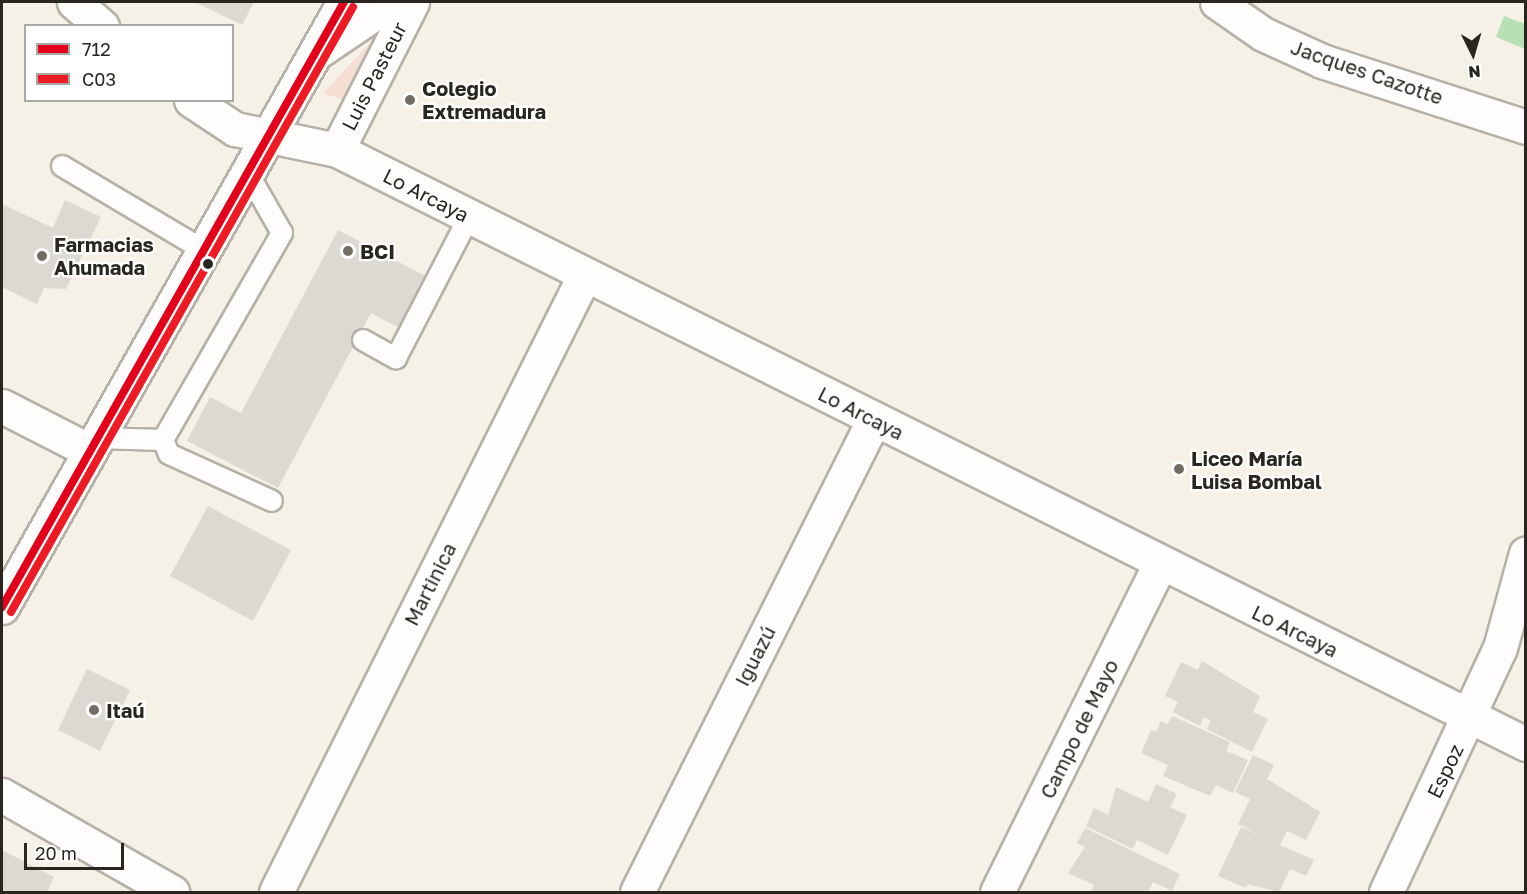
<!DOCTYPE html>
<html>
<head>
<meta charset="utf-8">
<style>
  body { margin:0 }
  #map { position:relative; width:1527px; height:894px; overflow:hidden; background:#f6f1e6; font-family:"Golos Text",sans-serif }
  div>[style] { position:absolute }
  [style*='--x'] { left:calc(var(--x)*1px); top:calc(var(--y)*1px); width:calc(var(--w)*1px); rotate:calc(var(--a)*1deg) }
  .green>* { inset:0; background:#f5dfd5 }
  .water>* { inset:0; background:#b7e1b2 }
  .building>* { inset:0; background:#dbd9d1 }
  .roads { filter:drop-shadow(2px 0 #b5b1a8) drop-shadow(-2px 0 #b5b1a8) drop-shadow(0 2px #b5b1a8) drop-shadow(0 -2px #b5b1a8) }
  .service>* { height:20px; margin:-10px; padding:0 10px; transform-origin:10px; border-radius:10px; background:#fefdfb }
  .minor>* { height:33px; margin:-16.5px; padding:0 16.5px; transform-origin:16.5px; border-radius:16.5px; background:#fefdfb }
  .tertiary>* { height:33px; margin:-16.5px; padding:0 16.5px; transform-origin:16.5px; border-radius:16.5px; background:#fefdfb }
  .secondary>* { height:33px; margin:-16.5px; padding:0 16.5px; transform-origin:16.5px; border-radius:16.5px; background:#fefdfb }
  .bus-1>* { height:8px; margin:-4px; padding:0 4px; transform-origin:4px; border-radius:4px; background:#e2001a }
  .bus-2>* { height:8px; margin:-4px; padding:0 4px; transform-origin:4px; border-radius:4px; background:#ed1c24 }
  .dots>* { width:16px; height:16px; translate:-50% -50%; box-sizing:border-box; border:3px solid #fff; border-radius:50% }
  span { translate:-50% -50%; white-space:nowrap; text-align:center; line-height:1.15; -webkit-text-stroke:4.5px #fff; paint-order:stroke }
  .street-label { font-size:20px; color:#29261f }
  .poi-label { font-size:20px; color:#29261f; font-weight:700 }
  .left { translate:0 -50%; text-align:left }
  .frame { position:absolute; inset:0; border:3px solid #29261f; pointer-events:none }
  .legend { position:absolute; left:24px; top:24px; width:210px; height:78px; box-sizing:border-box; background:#fff; border:2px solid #a9a8a5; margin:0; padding:8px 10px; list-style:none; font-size:18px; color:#29261f }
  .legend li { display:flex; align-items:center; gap:12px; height:30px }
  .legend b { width:30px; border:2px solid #a9a8a5 }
  .north { position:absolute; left:1443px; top:24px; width:60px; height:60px; -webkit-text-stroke:4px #fff; paint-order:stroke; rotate:175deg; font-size:16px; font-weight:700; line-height:24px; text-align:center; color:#29261f }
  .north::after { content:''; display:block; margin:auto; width:21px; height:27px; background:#29261f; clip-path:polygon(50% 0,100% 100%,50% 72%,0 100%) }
  .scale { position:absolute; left:24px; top:843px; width:100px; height:27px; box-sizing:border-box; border:3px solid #29261f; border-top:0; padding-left:8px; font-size:18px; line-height:21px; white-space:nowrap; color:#29261f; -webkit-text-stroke:4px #fff; paint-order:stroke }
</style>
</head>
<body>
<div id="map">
  <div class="green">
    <i style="clip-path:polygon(388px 24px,347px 101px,323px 93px)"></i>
  </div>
  <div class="water">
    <i style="clip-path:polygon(1504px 16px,1525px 24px,1525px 49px,1496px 37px)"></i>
  </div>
  <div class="building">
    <i style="clip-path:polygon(195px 2px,254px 2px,242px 25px)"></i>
    <i style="clip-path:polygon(65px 200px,101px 217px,66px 289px,44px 288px,37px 304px,2px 287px,2px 204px,53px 228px)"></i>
    <i style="clip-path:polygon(338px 230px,427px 277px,399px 328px,371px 313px,278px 488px,187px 441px,210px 397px,241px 413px)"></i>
    <i style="clip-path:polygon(208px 506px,291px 550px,253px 621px,170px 576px)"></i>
    <i style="clip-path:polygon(1202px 661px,1260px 696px,1253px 712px,1268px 719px,1252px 752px,1207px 729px,1211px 721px,1204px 717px,1200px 726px,1173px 712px,1178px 702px,1165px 696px,1181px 662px,1198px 670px)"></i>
    <i style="clip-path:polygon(87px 669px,130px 690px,100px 751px,58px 730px)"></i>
    <i style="clip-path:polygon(1172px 716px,1230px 742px,1226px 751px,1248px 760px,1233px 793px,1216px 785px,1210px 796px,1163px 776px,1168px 765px,1141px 753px,1151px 730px,1156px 732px,1161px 721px,1168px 724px)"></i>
    <i style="clip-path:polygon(1253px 755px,1274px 765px,1267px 779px,1320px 812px,1306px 840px,1287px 831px,1280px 845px,1314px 860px,1306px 876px,1290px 869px,1279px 892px,1248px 884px,1246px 888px,1218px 876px,1241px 827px,1266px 838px,1238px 824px,1250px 799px,1235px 792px)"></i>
    <i style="clip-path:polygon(1156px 784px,1177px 794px,1170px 807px,1187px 815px,1168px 855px,1137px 840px,1133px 849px,1086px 826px,1094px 808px,1108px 815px,1116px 787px,1148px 802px)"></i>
    <i style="clip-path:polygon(1085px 828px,1180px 874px,1172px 891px,1153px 882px,1148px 892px,1091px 892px,1094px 885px,1068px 873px,1085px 847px,1077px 843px)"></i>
    <i style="clip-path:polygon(2px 850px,54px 877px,47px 892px,2px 892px)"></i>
  </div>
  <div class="roads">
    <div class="service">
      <i style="--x:62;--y:166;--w:163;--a:30.7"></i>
      <i style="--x:363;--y:340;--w:38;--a:29"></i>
      <i style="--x:396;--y:358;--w:159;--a:-62.6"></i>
      <i style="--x:97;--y:438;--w:66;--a:1.7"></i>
      <i style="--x:163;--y:440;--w:239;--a:-60.1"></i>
      <i style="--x:282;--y:233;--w:73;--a:-119.7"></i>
      <i style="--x:163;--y:440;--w:15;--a:67"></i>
      <i style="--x:169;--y:454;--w:113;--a:24.5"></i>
    </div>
    <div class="minor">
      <i style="--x:74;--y:2;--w:37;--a:41"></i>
      <i style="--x:1217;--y:2;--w:56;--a:34.8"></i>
      <i style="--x:1263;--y:34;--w:65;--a:24.6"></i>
      <i style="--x:1322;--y:61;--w:214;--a:17.9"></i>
      <i style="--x:191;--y:100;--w:53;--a:33.4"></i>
      <i style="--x:235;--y:129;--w:104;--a:11.6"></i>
      <i style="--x:337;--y:150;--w:1329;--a:26.55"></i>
      <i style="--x:337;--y:150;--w:166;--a:-63.1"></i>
      <i style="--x:2;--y:406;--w:99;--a:27.1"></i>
      <i style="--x:2;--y:795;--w:196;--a:29.7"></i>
      <i style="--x:276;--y:892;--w:689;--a:-63.43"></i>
      <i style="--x:637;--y:892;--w:529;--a:-63.39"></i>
      <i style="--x:997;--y:892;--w:365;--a:-63.6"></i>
    </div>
    <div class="tertiary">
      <i style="--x:1386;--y:892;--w:269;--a:-65"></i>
      <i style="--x:1500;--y:648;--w:98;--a:-74.7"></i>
    </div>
    <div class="secondary">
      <i style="--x:320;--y:50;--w:86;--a:-34.1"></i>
      <i style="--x:2;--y:607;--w:695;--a:-60.52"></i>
    </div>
  </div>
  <div class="bus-1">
    <i style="--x:2;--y:607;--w:695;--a:-60.52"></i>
  </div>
  <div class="bus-2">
    <i style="--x:11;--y:612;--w:695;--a:-60.52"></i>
  </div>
  <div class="dots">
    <i style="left:410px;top:100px;background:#716d65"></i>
    <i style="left:348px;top:251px;background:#716d65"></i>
    <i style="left:42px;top:256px;background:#716d65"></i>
    <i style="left:208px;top:264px;background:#29261f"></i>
    <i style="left:1179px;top:469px;background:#716d65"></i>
    <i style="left:94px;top:710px;background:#716d65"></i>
  </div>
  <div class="street-label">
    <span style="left:1367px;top:72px;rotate:19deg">Jacques Cazotte</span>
    <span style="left:374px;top:76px;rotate:-63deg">Luis Pasteur</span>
    <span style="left:426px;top:195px;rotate:27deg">Lo Arcaya</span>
    <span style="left:861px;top:413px;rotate:27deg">Lo Arcaya</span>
    <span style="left:430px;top:584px;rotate:-63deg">Martinica</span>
    <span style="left:1295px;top:631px;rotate:26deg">Lo Arcaya</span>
    <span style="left:755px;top:656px;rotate:-63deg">Iguazú</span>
    <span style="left:1079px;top:729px;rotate:-64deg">Campo de Mayo</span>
    <span style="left:1445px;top:771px;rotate:-64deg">Espoz</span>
  </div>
  <div class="poi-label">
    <span class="left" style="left:422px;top:100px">Colegio<br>Extremadura</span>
    <span class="left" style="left:54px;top:256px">Farmacias<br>Ahumada</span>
    <span class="left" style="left:360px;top:251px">BCI</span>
    <span class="left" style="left:1191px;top:470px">Liceo María<br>Luisa Bombal</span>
    <span class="left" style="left:106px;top:710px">Itaú</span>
  </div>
  <div class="frame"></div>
  <ul class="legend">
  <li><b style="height:8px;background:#e2001a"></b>712</li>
  <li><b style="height:8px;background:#ed1c24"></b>C03</li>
  </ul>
  <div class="north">N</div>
  <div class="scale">20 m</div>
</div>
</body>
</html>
